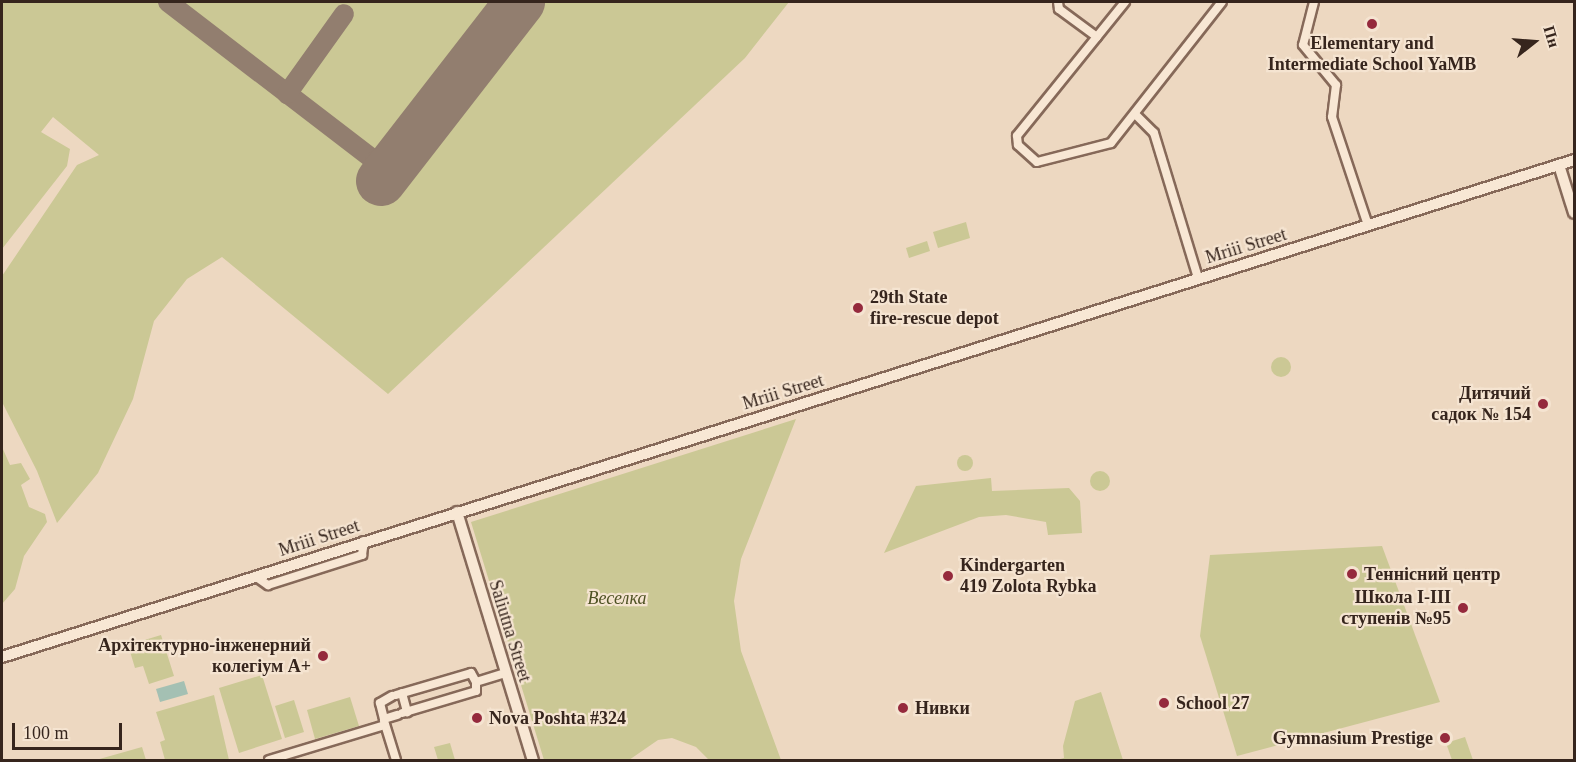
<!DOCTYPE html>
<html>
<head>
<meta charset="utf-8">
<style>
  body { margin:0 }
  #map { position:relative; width:1576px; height:762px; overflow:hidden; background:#edd8c1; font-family:"Times New Roman",serif }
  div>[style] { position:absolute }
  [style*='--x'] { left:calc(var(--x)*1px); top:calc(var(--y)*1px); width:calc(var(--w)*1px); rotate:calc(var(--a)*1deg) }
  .green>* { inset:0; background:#cbc895 }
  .round { border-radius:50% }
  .water>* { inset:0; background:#a4c0b3 }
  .taxiway>* { height:20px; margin:-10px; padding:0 10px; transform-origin:10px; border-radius:10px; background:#927e6f }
  .runway>* { height:50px; margin:-25px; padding:0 25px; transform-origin:25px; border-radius:25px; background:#927e6f }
  .roads { filter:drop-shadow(2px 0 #866959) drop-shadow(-2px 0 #866959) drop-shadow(0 2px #866959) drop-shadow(0 -2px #866959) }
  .minor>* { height:8px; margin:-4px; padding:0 4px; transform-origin:4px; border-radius:4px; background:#f8e7d4 }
  .tertiary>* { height:10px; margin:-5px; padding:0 5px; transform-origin:5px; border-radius:5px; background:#f8e7d4 }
  .dots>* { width:16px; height:16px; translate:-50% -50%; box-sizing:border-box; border:3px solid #f5e4d1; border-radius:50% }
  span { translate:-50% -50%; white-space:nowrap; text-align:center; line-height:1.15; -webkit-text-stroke:4.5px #f5e4d1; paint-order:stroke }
  .poi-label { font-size:18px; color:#36251d; font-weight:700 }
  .left { translate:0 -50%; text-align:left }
  .right { translate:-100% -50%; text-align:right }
  .street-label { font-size:18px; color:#36251d }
  .park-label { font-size:18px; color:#4f5224; font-style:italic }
  .frame { position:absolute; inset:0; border:3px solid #36251d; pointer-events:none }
  .north { position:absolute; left:1504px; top:12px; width:60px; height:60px; -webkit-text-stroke:4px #f5e4d1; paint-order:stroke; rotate:73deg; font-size:16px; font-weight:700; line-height:24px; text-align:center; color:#36251d }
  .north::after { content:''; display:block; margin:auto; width:21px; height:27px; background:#36251d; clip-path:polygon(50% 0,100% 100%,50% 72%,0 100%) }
  .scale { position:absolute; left:12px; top:723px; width:110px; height:27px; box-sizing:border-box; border:3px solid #36251d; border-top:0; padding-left:8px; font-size:18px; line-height:21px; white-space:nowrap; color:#36251d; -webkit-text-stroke:4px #f5e4d1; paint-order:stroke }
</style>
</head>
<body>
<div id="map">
  <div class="green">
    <i style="clip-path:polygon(2px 2px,789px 2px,745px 58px,388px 394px,222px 257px,187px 279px,154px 321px,133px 399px,98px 473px,57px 523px,37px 471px,2px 402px,2px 276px,77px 165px,99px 155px,53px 117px,41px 132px,70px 149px,67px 166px,2px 249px)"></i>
    <i style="clip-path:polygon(966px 222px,970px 238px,938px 248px,933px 232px)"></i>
    <i style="clip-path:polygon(927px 241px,930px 251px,909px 258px,906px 248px)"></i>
    <i class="round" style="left:1271px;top:357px;width:20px;height:20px"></i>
    <i style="clip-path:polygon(796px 419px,741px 559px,734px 601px,741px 651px,781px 760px,709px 760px,696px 747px,672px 738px,658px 740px,629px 760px,544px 760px,471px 522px)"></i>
    <i style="clip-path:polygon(2px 447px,10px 465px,21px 463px,30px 479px,21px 485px,29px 507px,45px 514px,47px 522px,24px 556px,15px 589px,2px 604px)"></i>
    <i class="round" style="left:957px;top:455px;width:16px;height:16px"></i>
    <i class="round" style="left:1090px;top:471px;width:20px;height:20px"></i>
    <i style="clip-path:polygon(991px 478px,992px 491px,1069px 488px,1080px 501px,1082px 533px,1048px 535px,1046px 522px,1006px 515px,979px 517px,884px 553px,916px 486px)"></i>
    <i style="clip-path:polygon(1382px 546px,1440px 702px,1237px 756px,1200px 636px,1210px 555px)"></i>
    <i style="clip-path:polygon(161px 635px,174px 676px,149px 684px,143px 666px,135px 668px,128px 645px)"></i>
    <i style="clip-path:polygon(262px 675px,282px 739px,239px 753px,219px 688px)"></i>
    <i style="clip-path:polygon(1101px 692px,1123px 760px,1056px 760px,1064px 758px,1063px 746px,1075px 701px)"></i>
    <i style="clip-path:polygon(214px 695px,229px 760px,165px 760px,160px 742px,165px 740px,156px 712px)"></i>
    <i style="clip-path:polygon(350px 697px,359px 726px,315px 739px,307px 710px)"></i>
    <i style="clip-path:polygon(294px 700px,304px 732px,285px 738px,275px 706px)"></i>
    <i style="clip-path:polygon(1465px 737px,1473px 760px,1452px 760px,1446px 743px)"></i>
    <i style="clip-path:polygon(450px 743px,455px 760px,438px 760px,434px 747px)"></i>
    <i style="clip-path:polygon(142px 747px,146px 760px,96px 760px)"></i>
  </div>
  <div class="water">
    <i style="clip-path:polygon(184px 681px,188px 694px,160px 702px,156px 689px)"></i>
  </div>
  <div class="taxiway">
    <i style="--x:168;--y:2;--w:261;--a:37.5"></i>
    <i style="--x:375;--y:161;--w:14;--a:8"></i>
    <i style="--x:389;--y:163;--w:16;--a:-35"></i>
    <i style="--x:287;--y:94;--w:98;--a:-54.5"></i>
  </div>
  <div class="runway">
    <i style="--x:381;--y:181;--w:227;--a:-52.2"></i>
  </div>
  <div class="roads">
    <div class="minor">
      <i style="--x:1058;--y:2;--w:7;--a:82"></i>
      <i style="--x:1059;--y:9;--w:47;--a:36.4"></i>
      <i style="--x:1125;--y:2;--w:172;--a:128.9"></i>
      <i style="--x:1017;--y:136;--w:9;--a:84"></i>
      <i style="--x:1018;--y:145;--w:25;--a:42"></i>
      <i style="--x:1037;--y:162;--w:76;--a:-14.4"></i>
      <i style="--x:1111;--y:143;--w:179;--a:-51.8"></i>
      <i style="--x:1314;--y:2;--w:44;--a:104.3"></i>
      <i style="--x:1303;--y:45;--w:52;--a:50.5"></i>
      <i style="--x:1336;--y:85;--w:32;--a:97"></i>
      <i style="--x:1332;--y:117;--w:114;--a:71.6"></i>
      <i style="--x:1136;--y:115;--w:25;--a:45"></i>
      <i style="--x:1154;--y:133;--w:152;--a:73.1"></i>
      <i style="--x:255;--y:576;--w:16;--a:35"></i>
      <i style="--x:268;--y:585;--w:99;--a:-17.7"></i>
      <i style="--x:362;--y:555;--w:14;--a:-82"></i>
      <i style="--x:476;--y:682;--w:31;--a:-17"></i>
      <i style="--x:402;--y:693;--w:20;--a:75"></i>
      <i style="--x:396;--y:695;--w:78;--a:-16.3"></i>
      <i style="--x:471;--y:673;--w:10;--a:61"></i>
      <i style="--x:476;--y:682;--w:9;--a:90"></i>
      <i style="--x:476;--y:691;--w:77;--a:163.4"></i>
      <i style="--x:392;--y:696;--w:14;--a:150"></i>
      <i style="--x:380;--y:703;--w:16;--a:76"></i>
      <i style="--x:384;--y:719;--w:14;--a:-17"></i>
      <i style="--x:384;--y:721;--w:41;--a:72.9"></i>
      <i style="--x:269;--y:760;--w:121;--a:-16.8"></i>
    </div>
    <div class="tertiary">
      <i style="--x:1559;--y:165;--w:50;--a:72.6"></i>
      <i style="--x:457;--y:512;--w:259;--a:73"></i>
      <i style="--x:2;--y:657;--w:1649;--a:-17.54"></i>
    </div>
  </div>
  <div class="dots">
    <i style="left:1372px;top:24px;background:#952a3d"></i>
    <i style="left:858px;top:308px;background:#952a3d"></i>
    <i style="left:1543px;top:404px;background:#952a3d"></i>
    <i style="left:1352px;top:574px;background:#952a3d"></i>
    <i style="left:948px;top:576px;background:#952a3d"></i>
    <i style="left:1463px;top:608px;background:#952a3d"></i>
    <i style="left:323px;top:656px;background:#952a3d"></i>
    <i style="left:1164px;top:703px;background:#952a3d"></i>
    <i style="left:903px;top:708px;background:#952a3d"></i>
    <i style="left:477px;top:718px;background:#952a3d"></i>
    <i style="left:1445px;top:738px;background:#952a3d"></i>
  </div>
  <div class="poi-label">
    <span style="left:1372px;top:54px">Elementary and<br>Intermediate School YaMB</span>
    <span class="left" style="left:870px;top:308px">29th State<br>fire-rescue depot</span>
    <span class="right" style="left:1531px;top:404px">Дитячий<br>садок № 154</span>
    <span class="left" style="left:960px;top:576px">Kindergarten<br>419 Zolota Rybka</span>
    <span class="left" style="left:1364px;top:574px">Теннісний центр</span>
    <span class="right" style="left:1451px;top:608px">Школа І-ІІІ<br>ступенів №95</span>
    <span class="right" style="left:311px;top:656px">Архітектурно-інженерний<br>колегіум А+</span>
    <span class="left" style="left:1176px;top:703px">School 27</span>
    <span class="left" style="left:915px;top:708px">Нивки</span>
    <span class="left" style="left:489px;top:718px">Nova Poshta #324</span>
    <span class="right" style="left:1433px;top:738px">Gymnasium Prestige</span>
  </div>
  <div class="street-label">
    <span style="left:1246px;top:246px;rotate:-17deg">Mriii Street</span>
    <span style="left:783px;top:392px;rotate:-17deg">Mriii Street</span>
    <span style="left:319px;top:538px;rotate:-18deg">Mriii Street</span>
    <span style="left:510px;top:631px;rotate:73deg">Saliutna Street</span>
  </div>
  <div class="park-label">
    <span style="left:617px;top:598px">Веселка</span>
  </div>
  <div class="frame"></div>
  <div class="north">Пн</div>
  <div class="scale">100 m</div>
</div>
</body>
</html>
